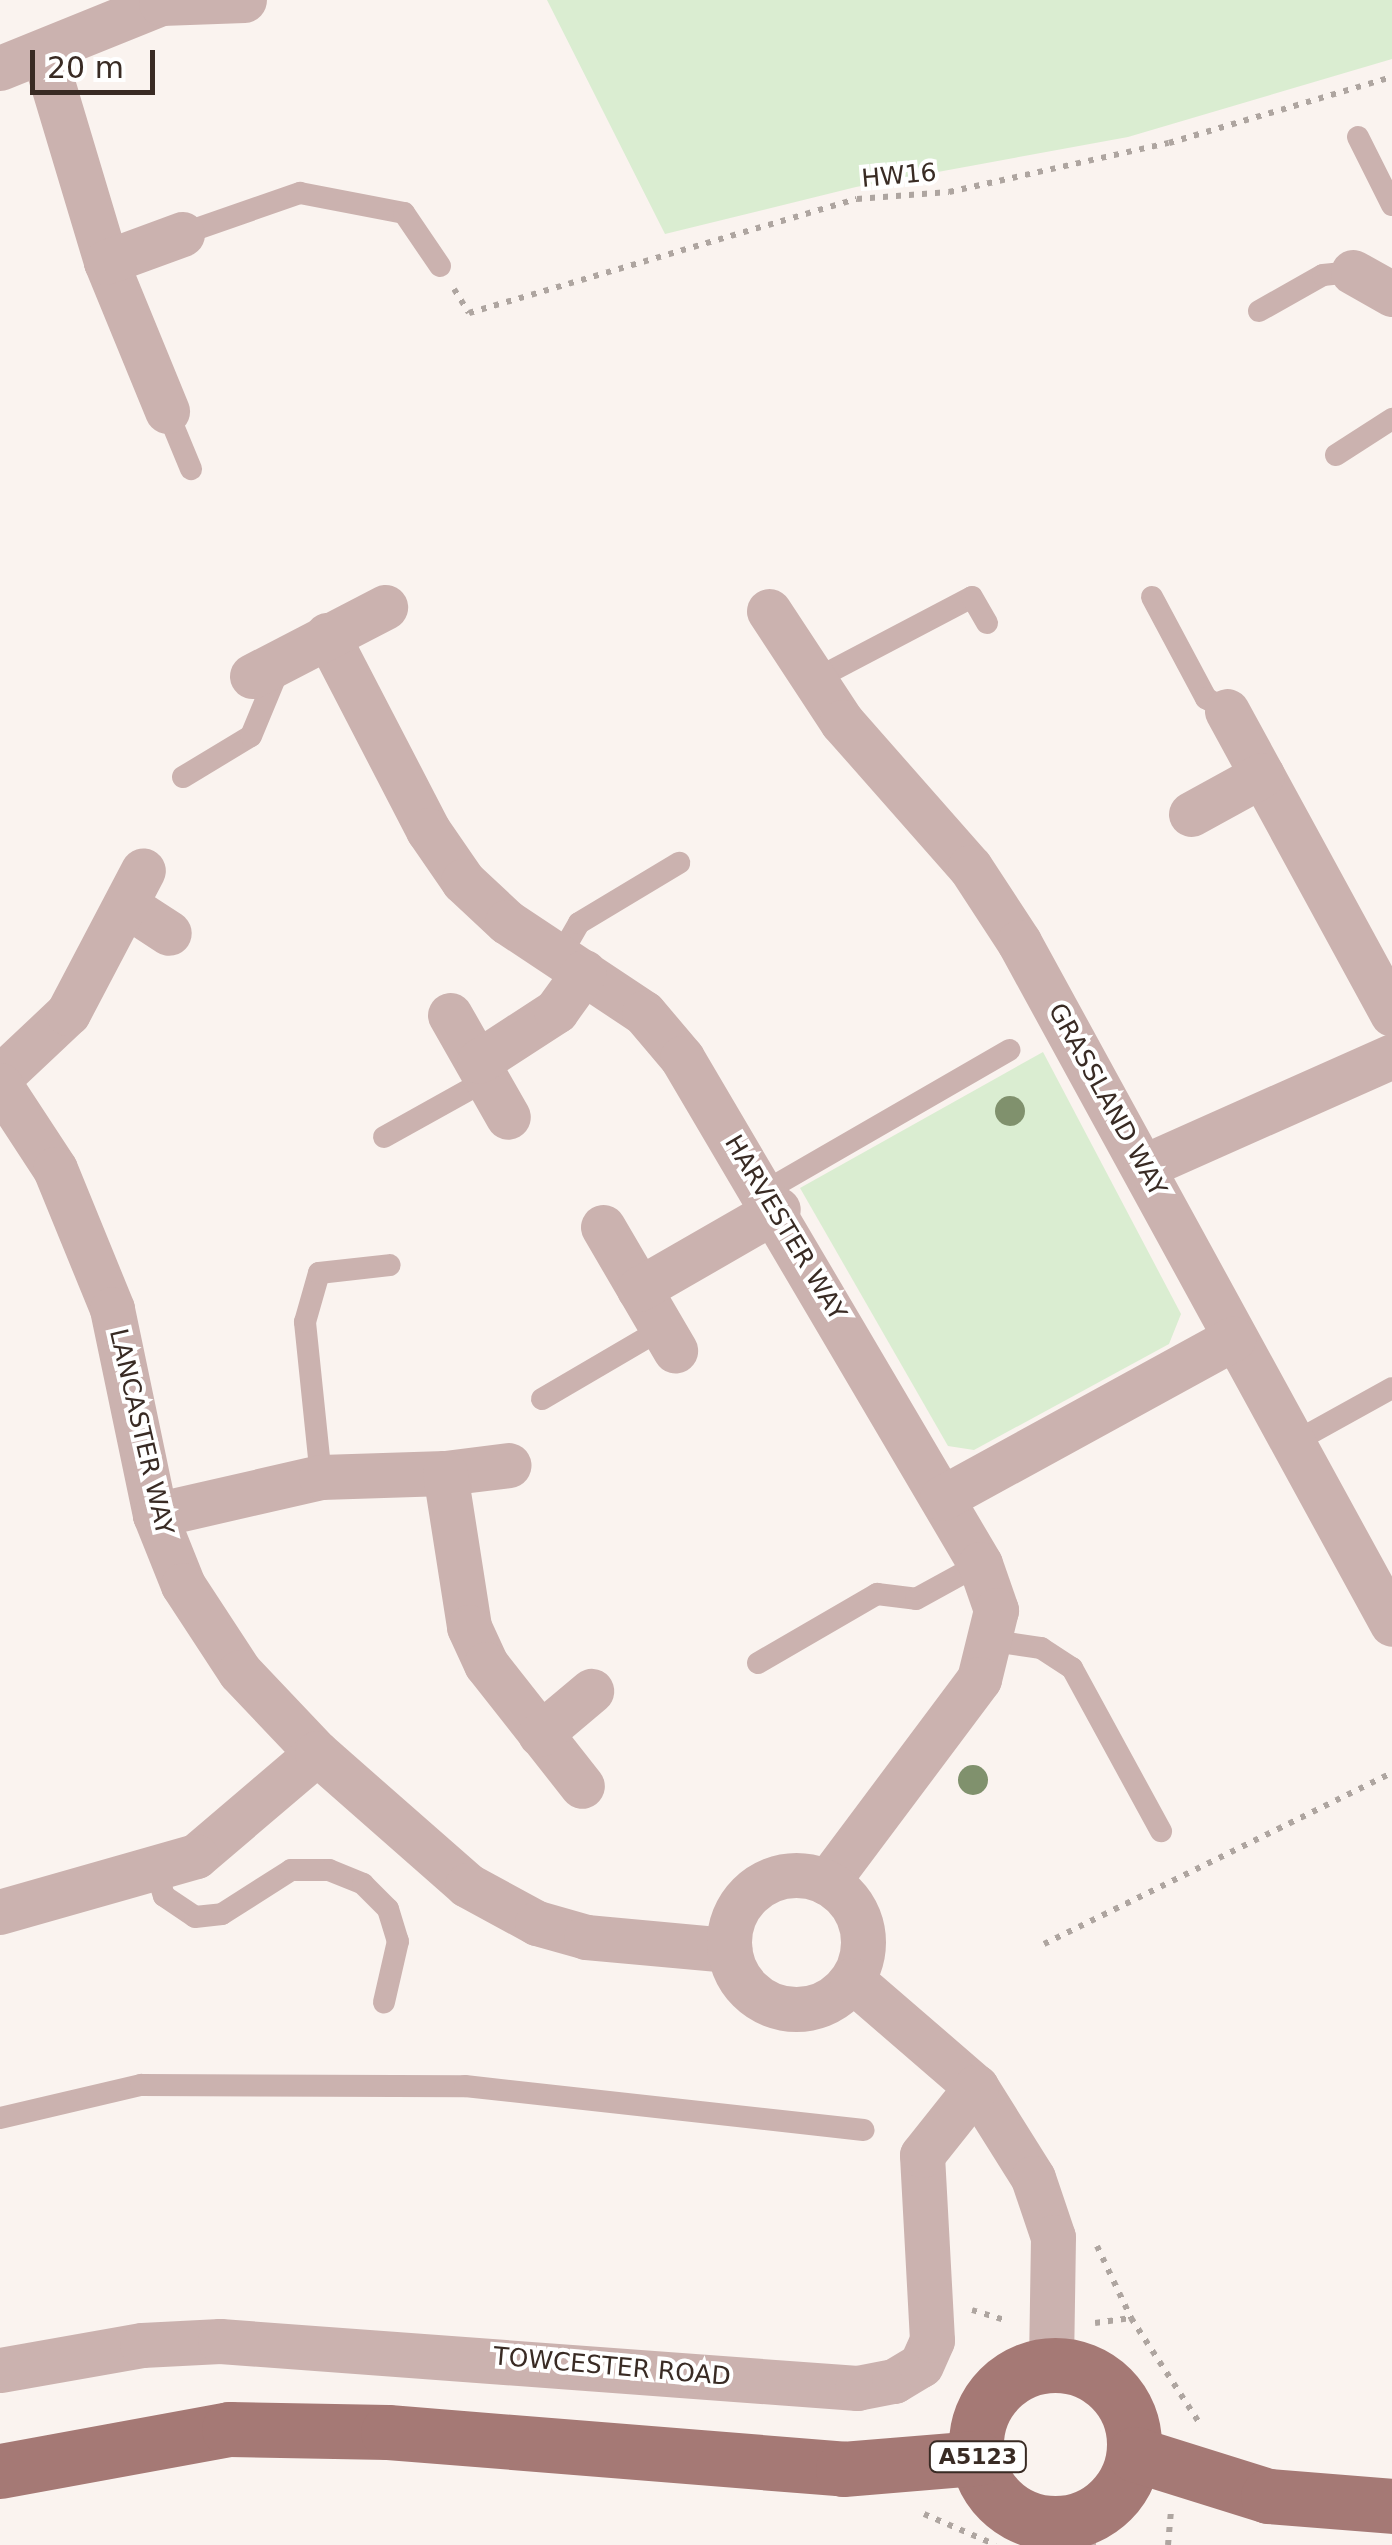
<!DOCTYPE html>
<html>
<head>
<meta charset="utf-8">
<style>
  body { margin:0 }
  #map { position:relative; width:1392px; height:2545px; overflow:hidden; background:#faf3ef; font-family:"DejaVu Sans",sans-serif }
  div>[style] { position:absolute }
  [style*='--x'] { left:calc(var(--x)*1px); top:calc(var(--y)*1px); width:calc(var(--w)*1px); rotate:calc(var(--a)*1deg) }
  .green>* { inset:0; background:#daedd1 }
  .path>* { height:6px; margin-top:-3px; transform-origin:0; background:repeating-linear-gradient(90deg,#aea5a0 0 5px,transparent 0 13px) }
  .service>* { height:22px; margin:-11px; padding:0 11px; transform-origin:11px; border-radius:11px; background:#cbb2af }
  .minor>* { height:45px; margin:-22.5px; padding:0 22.5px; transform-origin:22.5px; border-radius:22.5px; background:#cbb2af }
  .minor>.ring { margin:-22.5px; padding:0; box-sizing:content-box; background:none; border:45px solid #cbb2af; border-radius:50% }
  .primary>* { height:55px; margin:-27.5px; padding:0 27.5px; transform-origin:27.5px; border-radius:27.5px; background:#a57975 }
  .primary>.ring { margin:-27.5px; padding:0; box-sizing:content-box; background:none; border:55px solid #a57975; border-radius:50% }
  .trees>* { width:30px; height:30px; margin:-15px; border-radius:50%; background:#80916d }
  span { translate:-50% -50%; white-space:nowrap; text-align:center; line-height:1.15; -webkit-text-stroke:8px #fff; paint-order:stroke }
  .shield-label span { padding:2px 8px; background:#fff; border:2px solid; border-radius:8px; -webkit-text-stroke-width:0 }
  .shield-label { font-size:22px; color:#392b24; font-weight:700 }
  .street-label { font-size:25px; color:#392b24 }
  .scale { position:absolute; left:30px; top:50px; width:125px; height:45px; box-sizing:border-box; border:5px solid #392b24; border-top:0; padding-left:12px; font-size:30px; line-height:35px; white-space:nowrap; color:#392b24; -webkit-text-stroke:8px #fff; paint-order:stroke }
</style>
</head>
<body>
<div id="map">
  <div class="green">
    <i style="clip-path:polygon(547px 0,1392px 0,1392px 59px,1128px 137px,856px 187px,665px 234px)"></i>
    <i style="clip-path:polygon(1043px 1052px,1181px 1314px,1169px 1344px,974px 1450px,948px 1446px,800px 1188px)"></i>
  </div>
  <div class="path">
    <i style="--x:454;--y:289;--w:28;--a:58"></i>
    <i style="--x:469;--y:313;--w:404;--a:-16.4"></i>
    <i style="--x:857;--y:199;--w:92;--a:-4.4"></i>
    <i style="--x:949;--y:192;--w:225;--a:-12.6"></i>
    <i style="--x:1169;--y:143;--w:233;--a:-16.5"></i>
    <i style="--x:1044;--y:1944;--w:388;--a:-26.2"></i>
    <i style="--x:1097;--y:2246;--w:80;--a:64.7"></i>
    <i style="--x:1131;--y:2318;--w:126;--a:56.9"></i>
    <i style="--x:972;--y:2310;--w:38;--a:17"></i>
    <i style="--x:1095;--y:2323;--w:36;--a:-8"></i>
    <i style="--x:924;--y:2514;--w:78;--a:23.3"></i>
    <i style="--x:1168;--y:2545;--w:33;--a:-85"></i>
  </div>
  <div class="service">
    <i style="--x:1358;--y:137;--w:76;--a:63.4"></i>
    <i style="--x:182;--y:234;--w:125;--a:-19.2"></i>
    <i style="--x:300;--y:193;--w:106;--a:10.9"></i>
    <i style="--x:404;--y:213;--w:64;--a:55.8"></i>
    <i style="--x:1259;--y:311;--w:73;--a:-29.4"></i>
    <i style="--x:1323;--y:275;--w:30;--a:-6"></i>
    <i style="--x:167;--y:411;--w:63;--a:67.5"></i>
    <i style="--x:1336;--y:455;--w:67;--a:-32.7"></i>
    <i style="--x:1152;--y:597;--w:115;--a:61.9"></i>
    <i style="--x:1206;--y:698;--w:25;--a:32"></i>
    <i style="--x:814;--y:680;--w:178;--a:-27.7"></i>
    <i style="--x:972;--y:597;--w:30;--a:60"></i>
    <i style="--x:183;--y:777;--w:79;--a:-31.1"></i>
    <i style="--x:251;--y:736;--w:81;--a:-67.5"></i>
    <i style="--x:560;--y:956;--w:38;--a:-60"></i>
    <i style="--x:579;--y:923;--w:117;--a:-31"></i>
    <i style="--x:384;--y:1137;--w:119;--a:-29.1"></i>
    <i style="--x:767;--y:1190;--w:280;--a:-30"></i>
    <i style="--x:542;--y:1399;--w:139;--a:-30.3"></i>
    <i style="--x:1291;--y:1444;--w:115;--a:-29"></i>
    <i style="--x:321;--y:1477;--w:156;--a:-95.9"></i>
    <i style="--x:305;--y:1322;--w:51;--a:-74.1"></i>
    <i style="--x:319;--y:1273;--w:71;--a:-6.4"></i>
    <i style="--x:994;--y:1641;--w:48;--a:8.5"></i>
    <i style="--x:1041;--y:1648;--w:37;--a:33"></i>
    <i style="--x:1072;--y:1668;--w:186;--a:61.4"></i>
    <i style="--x:758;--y:1663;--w:138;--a:-30.1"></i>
    <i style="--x:877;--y:1594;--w:39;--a:7"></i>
    <i style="--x:916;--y:1599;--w:73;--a:-28.7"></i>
    <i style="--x:156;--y:1870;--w:27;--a:73"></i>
    <i style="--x:164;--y:1896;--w:37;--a:34"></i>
    <i style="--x:195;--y:1917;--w:27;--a:-6"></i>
    <i style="--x:222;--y:1914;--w:82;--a:-32.5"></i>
    <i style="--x:291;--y:1870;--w:38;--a:0"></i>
    <i style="--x:329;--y:1870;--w:37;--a:22"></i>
    <i style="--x:363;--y:1884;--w:35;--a:45"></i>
    <i style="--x:388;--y:1909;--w:34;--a:73"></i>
    <i style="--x:398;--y:1941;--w:63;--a:102.9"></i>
    <i style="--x:0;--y:2118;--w:145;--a:-13.2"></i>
    <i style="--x:141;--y:2085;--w:324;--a:0.2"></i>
    <i style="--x:465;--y:2086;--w:401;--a:6.3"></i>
  </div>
  <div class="minor">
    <i style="--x:44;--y:55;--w:216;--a:73.3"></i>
    <i style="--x:106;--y:262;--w:161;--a:67.7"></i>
    <i style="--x:0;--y:68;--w:174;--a:-22"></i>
    <i style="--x:161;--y:3;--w:83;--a:-2.1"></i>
    <i style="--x:106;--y:262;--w:81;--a:-20.2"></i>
    <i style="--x:1353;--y:272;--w:45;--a:29.4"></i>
    <i style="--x:769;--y:611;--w:133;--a:56.7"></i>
    <i style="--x:842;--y:722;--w:193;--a:48.6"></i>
    <i style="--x:970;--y:867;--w:90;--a:56.8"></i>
    <i style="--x:1019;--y:942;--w:777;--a:61.32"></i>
    <i style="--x:327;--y:635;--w:220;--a:62.6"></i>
    <i style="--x:428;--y:830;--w:62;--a:55.5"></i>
    <i style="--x:463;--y:881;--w:60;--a:43"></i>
    <i style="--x:507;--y:922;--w:164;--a:33.6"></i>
    <i style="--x:644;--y:1013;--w:59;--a:49.8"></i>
    <i style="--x:682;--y:1058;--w:587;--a:59.5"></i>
    <i style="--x:980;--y:1564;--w:49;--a:70.8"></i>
    <i style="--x:996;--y:1610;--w:71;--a:103.8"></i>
    <i style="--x:979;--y:1679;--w:254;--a:126.8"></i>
    <i style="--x:252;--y:676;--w:150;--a:-27.4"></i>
    <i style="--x:1227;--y:711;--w:345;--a:61.4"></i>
    <i style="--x:1191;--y:814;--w:81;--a:-28.8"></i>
    <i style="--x:126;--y:905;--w:51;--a:33.1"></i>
    <i style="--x:450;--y:1015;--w:117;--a:60.4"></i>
    <i style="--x:479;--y:1061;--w:92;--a:-33"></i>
    <i style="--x:556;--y:1011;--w:48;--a:-54.3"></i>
    <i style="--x:0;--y:1077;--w:93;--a:-43.3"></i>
    <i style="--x:68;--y:1013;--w:161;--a:-62.3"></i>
    <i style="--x:0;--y:1085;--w:100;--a:56.8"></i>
    <i style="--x:55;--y:1169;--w:151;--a:67.8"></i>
    <i style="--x:112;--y:1309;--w:210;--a:78.2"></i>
    <i style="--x:155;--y:1515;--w:75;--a:68.2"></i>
    <i style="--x:183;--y:1585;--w:104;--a:56.8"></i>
    <i style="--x:240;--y:1672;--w:112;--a:46.5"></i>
    <i style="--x:317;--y:1753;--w:159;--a:139.6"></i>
    <i style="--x:196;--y:1856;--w:204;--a:164.1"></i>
    <i style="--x:1145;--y:1166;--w:270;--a:-24"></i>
    <i style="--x:603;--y:1227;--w:143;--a:59.7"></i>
    <i style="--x:639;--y:1289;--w:160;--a:-29.9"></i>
    <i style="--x:445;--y:1473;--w:64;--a:-7.1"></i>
    <i style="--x:942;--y:1498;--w:332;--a:-28.7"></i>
    <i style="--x:155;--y:1515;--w:170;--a:-12.9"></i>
    <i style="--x:321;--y:1477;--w:124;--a:-1.8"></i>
    <i style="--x:445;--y:1473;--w:156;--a:81.1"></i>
    <i style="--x:469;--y:1627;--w:41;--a:65.3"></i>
    <i style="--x:486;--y:1664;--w:155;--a:51.8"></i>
    <i style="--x:540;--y:1734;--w:67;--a:-40.1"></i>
    <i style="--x:317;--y:1753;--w:200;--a:41.3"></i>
    <i style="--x:467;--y:1885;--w:80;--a:28.5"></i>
    <i style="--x:537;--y:1923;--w:51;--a:15.9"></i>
    <i style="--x:586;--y:1937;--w:144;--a:5.2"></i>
    <i class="ring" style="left:729px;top:1875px;width:89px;height:89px"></i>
    <i style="--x:852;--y:1980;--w:164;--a:40.8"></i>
    <i style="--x:976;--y:2087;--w:107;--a:57.9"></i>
    <i style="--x:1033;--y:2178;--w:62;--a:71.3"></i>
    <i style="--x:1053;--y:2237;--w:127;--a:90.9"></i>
    <i style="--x:0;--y:2370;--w:144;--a:-10"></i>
    <i style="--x:142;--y:2345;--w:78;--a:-2.9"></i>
    <i style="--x:220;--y:2341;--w:639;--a:4.22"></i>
    <i style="--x:857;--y:2388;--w:38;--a:-11"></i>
    <i style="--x:894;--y:2381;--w:31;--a:-31"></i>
    <i style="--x:921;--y:2365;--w:27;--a:-66"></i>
    <i style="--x:932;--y:2340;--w:185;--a:-93.1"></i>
    <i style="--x:922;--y:2155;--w:87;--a:-51.5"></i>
    <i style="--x:1071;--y:2521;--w:24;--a:85"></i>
  </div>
  <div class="primary">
    <i class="ring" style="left:976px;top:2365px;width:103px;height:103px"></i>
    <i style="--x:1134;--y:2454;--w:140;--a:17.4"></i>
    <i style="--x:1268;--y:2496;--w:124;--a:4.6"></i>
    <i style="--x:0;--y:2471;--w:233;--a:-10.4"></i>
    <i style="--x:229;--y:2429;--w:159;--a:1.1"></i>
    <i style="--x:388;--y:2432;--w:457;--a:4.6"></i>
    <i style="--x:843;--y:2469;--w:135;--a:-4.7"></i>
  </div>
  <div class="trees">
    <i style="left:1010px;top:1111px"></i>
    <i style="left:973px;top:1780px"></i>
  </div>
  <div class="shield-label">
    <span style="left:978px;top:2457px">A5123</span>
  </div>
  <div class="street-label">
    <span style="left:899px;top:176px;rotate:-5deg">HW16</span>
    <span style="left:1107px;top:1100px;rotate:61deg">GRASSLAND WAY</span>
    <span style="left:785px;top:1228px;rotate:59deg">HARVESTER WAY</span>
    <span style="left:141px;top:1432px;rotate:77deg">LANCASTER WAY</span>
    <span style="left:612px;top:2367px;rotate:5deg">TOWCESTER ROAD</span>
  </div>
  <div class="scale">20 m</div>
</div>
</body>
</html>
